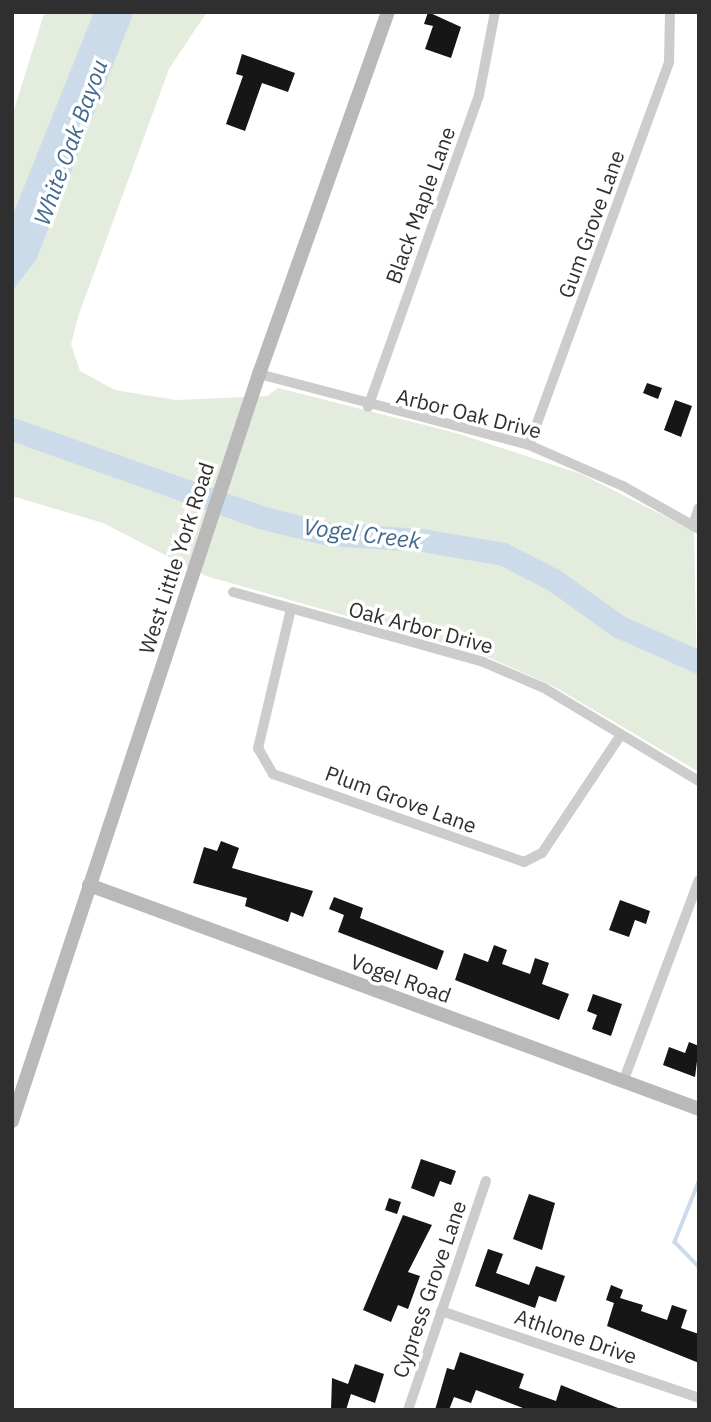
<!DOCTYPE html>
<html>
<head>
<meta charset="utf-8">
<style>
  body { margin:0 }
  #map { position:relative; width:711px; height:1422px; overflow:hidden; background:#fff; font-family:"IBM Plex Sans",sans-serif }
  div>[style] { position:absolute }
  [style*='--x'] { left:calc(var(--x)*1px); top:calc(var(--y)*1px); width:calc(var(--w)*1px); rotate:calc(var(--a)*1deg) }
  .green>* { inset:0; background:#e4ecde }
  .water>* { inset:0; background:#cbdbea }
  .stream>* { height:3.5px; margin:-1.75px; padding:0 1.75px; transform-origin:1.75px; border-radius:1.75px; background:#cbdbea }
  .river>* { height:23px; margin:-11.5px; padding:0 11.5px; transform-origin:11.5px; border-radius:11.5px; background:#cbdbea }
  .building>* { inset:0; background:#161616 }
  .street>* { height:10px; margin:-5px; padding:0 5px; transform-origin:5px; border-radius:5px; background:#ccc }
  .secondary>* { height:14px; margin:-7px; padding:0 7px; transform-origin:7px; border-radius:7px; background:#b9b9b9 }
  span { translate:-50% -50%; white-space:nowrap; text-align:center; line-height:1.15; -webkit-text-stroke:7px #fff; paint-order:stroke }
  .street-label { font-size:21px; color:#2f2f2f }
  .water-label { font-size:23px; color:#41698e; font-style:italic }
  .frame { position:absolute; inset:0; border:14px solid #2f2f2f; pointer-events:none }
</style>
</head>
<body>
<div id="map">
  <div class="green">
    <i style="clip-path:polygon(207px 12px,169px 69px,79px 314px,71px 344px,80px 371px,115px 390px,176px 400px,267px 396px,278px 388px,456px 433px,581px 474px,694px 531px,699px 772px,553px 686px,483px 655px,206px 576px,103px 523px,12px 496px,12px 116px,44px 14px)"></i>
  </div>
  <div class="water">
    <i style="clip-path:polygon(94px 12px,134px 12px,36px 260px,12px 291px,12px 217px)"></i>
  </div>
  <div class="stream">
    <i style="--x:699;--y:1182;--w:65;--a:111.8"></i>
    <i style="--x:675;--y:1242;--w:35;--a:46"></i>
  </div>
  <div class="river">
    <i style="--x:12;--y:429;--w:263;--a:19.5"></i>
    <i style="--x:260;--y:517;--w:70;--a:14"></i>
    <i style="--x:328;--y:534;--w:94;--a:3.7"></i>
    <i style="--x:422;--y:540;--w:82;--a:9.8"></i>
    <i style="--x:503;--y:554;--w:57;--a:27"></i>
    <i style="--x:554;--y:580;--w:79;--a:35.7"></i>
    <i style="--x:618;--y:626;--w:89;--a:24"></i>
  </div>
  <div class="building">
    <i style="clip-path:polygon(428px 12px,461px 27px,451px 58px,425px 49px,433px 26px,424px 24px)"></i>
    <i style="clip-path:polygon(242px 54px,295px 73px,288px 92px,262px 83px,245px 131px,226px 124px,243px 76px,236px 74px)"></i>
    <i style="clip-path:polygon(647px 383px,662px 388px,658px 399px,643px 393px)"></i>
    <i style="clip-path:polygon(675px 400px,692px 406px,681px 437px,664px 430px)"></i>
    <i style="clip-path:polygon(221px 841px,239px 848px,232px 868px,313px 891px,303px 917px,291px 912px,288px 922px,245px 906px,247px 898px,193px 883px,204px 847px,217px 851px)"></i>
    <i style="clip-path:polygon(334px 897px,363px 908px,360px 918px,444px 951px,437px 970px,338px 932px,344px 915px,329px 909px)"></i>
    <i style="clip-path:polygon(620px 900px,650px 911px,646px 924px,635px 920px,629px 937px,609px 930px)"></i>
    <i style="clip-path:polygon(494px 945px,507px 950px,502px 964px,530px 974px,535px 958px,549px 963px,542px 984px,569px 994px,559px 1020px,455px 980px,464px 953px,488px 962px)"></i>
    <i style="clip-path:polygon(593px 994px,622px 1004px,611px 1036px,592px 1029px,597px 1015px,587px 1011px)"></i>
    <i style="clip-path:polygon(689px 1042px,699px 1046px,695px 1077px,663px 1065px,669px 1047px,685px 1053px)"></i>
    <i style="clip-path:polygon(421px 1159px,456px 1171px,451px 1185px,440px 1181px,434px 1197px,411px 1188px)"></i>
    <i style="clip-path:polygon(529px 1194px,555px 1203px,542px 1250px,513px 1239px)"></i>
    <i style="clip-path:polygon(389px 1198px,401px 1202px,397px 1214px,385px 1210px)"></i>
    <i style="clip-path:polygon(403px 1215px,432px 1225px,408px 1272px,420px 1276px,408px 1309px,398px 1305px,391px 1322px,363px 1310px)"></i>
    <i style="clip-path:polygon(488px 1249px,503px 1254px,496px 1273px,529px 1285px,536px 1266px,565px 1276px,556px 1302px,539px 1296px,535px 1308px,475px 1286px)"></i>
    <i style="clip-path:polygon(611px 1285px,623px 1290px,620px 1298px,643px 1305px,641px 1311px,667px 1320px,672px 1305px,687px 1310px,681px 1328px,699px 1334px,699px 1363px,607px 1326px,614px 1303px,606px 1300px)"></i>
    <i style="clip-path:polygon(460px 1352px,524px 1374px,519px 1388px,556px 1401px,561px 1385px,623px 1410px,528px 1410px,476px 1390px,471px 1403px,454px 1397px,449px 1410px,435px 1410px,447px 1368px,454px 1370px)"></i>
    <i style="clip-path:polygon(355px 1364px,384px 1374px,375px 1403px,351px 1394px,346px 1410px,331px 1410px,332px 1378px,348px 1384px)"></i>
  </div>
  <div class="street">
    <i style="--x:259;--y:374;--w:279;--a:14.7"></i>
    <i style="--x:529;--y:445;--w:103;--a:23.6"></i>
    <i style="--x:623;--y:486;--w:87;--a:29.5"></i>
    <i style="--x:368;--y:407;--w:331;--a:-70.4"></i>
    <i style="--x:479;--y:95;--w:85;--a:-79.1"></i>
    <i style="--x:529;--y:445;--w:407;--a:-69.9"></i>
    <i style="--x:669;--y:63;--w:51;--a:-88.9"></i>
    <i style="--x:693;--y:525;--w:18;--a:-71"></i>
    <i style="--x:233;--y:592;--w:260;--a:15.6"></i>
    <i style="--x:483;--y:662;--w:66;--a:23.1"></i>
    <i style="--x:544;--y:688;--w:181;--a:31"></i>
    <i style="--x:290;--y:613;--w:139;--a:103.3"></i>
    <i style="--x:258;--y:748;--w:30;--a:60"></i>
    <i style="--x:273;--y:774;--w:266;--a:19.3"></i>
    <i style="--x:524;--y:862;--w:20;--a:-27"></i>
    <i style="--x:542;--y:853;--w:141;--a:-56.3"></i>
    <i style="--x:623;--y:1082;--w:216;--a:-69.4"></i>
    <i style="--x:441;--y:1311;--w:272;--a:18.6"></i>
    <i style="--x:408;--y:1410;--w:242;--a:-71.2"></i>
  </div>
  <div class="secondary">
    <i style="--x:89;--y:885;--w:650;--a:20.16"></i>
    <i style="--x:12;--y:1121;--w:787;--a:-71.7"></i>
    <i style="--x:259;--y:374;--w:384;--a:-70.4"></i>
  </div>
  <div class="street-label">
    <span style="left:420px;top:205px;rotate:-70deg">Black Maple Lane</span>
    <span style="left:591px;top:224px;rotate:-70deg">Gum Grove Lane</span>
    <span style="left:469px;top:413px;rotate:14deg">Arbor Oak Drive</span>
    <span style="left:176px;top:558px;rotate:-72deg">West Little York Road</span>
    <span style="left:421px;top:627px;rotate:15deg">Oak Arbor Drive</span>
    <span style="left:401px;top:799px;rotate:20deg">Plum Grove Lane</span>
    <span style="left:401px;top:978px;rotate:20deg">Vogel Road</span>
    <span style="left:429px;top:1289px;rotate:-71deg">Cypress Grove Lane</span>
    <span style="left:576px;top:1336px;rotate:19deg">Athlone Drive</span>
  </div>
  <div class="water-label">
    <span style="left:70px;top:142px;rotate:-70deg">White Oak Bayou</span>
    <span style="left:362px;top:533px;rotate:7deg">Vogel Creek</span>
  </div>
  <div class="frame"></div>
</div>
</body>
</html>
